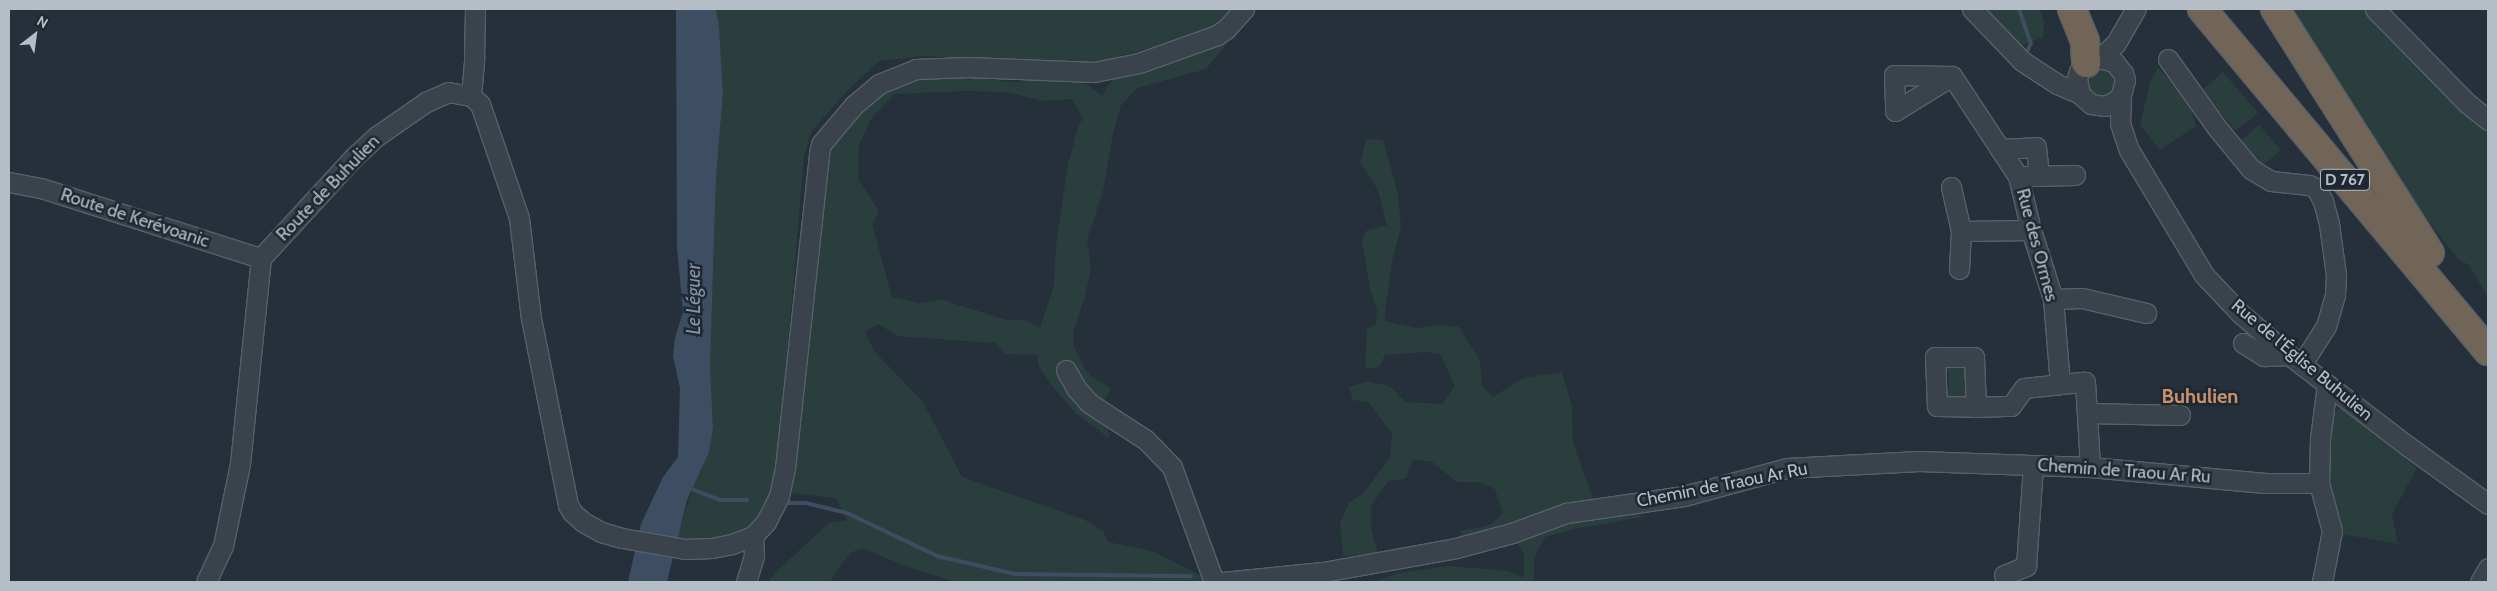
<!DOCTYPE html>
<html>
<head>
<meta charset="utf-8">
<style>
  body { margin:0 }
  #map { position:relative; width:2497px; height:591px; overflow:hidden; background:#26303b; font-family:Cabin,sans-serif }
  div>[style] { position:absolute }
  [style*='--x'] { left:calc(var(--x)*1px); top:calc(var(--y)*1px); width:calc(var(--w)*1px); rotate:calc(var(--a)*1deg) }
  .green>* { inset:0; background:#2b3e3e }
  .round { border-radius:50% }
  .water>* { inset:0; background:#3d4e62 }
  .stream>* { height:4px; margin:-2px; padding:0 2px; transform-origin:2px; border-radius:2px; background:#3d4e62 }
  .roads { filter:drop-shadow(1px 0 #586069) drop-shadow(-1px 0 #586069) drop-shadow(0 1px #586069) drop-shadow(0 -1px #586069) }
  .minor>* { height:19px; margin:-9.5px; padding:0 9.5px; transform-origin:9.5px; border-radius:9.5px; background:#3a424b }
  .highway>* { height:28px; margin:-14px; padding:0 14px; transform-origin:14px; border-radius:14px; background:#706557 }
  span { translate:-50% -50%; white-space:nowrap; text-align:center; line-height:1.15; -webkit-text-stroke:5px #1f2730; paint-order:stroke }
  .shield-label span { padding:1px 4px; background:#1f2730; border:1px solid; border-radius:4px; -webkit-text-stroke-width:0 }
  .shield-label { font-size:16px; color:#b5bdc6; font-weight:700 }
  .street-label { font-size:18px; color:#b5bdc6 }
  .water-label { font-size:19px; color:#8094ab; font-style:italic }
  .quarter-label { font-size:20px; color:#c9916d; font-weight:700 }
  .frame { position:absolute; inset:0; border:10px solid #b5bdc6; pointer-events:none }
  .north { position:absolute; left:10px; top:10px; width:50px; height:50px; -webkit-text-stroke:4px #1f2730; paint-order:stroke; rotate:30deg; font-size:14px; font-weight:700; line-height:20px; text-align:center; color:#b5bdc6 }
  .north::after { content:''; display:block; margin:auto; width:18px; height:22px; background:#b5bdc6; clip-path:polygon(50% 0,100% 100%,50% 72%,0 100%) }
</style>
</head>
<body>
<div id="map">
  <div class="green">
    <i style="clip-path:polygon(716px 9px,1234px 9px,1229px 17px,1188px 39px,1116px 57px,1078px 65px,923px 56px,879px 61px,848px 90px,811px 132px,804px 157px,776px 485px,767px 510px,740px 535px,675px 543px,713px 427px,710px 367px,716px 177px,723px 94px)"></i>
    <i style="clip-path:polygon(1980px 9px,2040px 9px,2044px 23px,2043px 37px,2019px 47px)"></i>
    <i style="clip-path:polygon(2290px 9px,2365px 9px,2488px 133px,2488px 297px,2469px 265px,2459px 260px,2415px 205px)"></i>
    <i style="clip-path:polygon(evenodd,1228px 42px,1206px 69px,1137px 88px,1121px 105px,1113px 133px,1103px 191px,1087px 240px,1091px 268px,1085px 296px,1073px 332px,1074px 347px,1083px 366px,1093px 378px,1111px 388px,1105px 400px,1109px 438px,1076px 413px,1056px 391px,1038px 365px,1038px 355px,1006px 354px,995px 343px,897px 336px,879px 324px,865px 332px,874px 351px,923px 402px,962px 477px,1085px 520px,1103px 531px,1108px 542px,1152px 551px,1202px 576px,1202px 582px,955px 582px,911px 568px,861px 548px,851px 553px,839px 567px,830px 582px,768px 582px,777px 571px,829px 523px,847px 520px,836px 498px,789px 493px,801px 425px,803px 369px,827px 149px,848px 124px,878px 96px,902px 81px,968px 77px,1012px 82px,1056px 80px,1086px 84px,1102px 96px,1114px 77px,1179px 60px,1202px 48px,1228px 42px,966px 91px,1006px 92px,1043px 101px,1072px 99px,1083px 119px,1079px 124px,1068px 164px,1056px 246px,1054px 285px,1040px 328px,1025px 320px,1007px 320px,942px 300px,920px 303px,892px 297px,872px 224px,879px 211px,858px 179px,859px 145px,872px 117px,895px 94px,966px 91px)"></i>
    <i class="round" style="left:2087px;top:68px;width:28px;height:28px"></i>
    <i style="clip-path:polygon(2158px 68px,2188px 100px,2196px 126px,2160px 150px,2140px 125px,2151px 79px)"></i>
    <i style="clip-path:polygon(2223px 72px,2258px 113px,2236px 131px,2202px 90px)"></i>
    <i style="clip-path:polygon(2259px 125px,2281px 150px,2259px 169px,2237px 144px)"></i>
    <i style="clip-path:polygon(1367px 139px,1383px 140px,1398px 194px,1401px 227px,1392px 261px,1384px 321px,1417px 328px,1441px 325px,1459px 327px,1480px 360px,1482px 386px,1493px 397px,1523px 378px,1562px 372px,1572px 406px,1573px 443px,1593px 499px,1616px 496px,1642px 517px,1574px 529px,1545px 537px,1534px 558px,1534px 582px,1373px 582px,1399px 573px,1449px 566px,1508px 571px,1524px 578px,1524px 555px,1506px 524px,1459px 539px,1461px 531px,1490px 525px,1503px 514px,1495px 489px,1478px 482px,1457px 482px,1431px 461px,1413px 460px,1405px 479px,1388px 481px,1371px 506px,1371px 529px,1378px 553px,1343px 556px,1340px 524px,1349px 503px,1364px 493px,1390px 457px,1392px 433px,1368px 402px,1353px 400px,1349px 387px,1368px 381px,1389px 386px,1406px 402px,1442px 404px,1455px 386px,1440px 354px,1426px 352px,1385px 355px,1379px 367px,1365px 369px,1367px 329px,1376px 324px,1377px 309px,1370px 289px,1362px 241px,1366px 231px,1387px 225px,1378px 190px,1360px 162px)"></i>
    <i style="clip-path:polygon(1966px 362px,1970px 397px,1945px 402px,1940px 391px,1949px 391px,1949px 372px,1939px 369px,1946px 363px)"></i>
    <i style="clip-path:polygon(2341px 408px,2417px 468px,2392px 514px,2398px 544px,2342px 534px,2327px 477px,2329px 415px)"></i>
  </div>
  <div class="water">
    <i style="clip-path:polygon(676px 9px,716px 9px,719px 28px,723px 94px,716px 177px,710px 367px,713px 427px,709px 452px,687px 500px,667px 582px,628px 582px,641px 524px,663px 477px,678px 457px,680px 388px,673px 356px,675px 338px,683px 312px,677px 247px)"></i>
  </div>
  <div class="stream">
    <i style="--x:2019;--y:9;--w:36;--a:71"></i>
    <i style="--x:2031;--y:43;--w:10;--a:114"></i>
    <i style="--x:689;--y:488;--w:33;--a:21"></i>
    <i style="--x:720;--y:500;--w:27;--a:0"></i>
    <i style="--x:789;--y:503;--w:17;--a:0"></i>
    <i style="--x:806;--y:503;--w:42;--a:13.7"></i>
    <i style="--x:847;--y:513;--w:100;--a:25.5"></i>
    <i style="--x:937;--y:556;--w:80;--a:13"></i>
    <i style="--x:1015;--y:574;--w:176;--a:0.7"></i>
  </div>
  <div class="roads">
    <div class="minor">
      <i style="--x:1972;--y:9;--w:72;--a:46.1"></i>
      <i style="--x:2022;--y:61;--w:42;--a:33.3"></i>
      <i style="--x:2057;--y:84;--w:25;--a:23"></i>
      <i style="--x:2375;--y:9;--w:132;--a:45.6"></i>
      <i style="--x:2467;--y:103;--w:27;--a:39"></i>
      <i style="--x:2100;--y:58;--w:15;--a:16"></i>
      <i style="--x:2114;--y:62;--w:14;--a:51"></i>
      <i style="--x:2123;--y:73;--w:7;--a:74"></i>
      <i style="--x:2125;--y:80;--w:16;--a:105"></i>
      <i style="--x:2121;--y:95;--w:6;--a:129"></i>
      <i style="--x:2117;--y:100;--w:13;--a:153"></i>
      <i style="--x:2105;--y:106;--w:14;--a:-172"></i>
      <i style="--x:2091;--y:104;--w:15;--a:-138"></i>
      <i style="--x:2080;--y:94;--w:16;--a:-101"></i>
      <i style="--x:2077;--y:78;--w:7;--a:-74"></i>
      <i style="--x:2079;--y:71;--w:11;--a:-49"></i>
      <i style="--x:2086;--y:63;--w:15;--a:-20"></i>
      <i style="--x:2100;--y:58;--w:22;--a:-43"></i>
      <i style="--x:2116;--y:43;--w:39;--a:-60"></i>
      <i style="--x:2168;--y:59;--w:86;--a:54.5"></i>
      <i style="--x:2218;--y:129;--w:52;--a:50.5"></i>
      <i style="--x:2251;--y:169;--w:23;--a:31"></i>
      <i style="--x:2271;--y:181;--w:38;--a:6"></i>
      <i style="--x:2309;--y:185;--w:8;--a:23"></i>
      <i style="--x:2316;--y:188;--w:15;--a:62"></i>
      <i style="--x:2323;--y:201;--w:24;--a:75"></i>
      <i style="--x:2329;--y:224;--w:51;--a:82.2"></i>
      <i style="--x:2336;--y:275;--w:20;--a:93"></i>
      <i style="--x:2335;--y:295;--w:32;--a:106"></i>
      <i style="--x:2326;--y:326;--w:45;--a:122.3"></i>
      <i style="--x:1952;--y:76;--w:58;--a:-179"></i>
      <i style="--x:1894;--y:75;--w:36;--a:88"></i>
      <i style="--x:1895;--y:111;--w:67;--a:-31.6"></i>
      <i style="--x:1952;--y:76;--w:120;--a:56.6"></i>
      <i style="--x:2018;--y:176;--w:56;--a:76.5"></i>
      <i style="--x:2031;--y:230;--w:72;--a:72.3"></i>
      <i style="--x:2053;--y:299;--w:85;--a:85.3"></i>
      <i style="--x:2060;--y:384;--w:25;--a:-5"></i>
      <i style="--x:2085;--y:382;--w:85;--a:86.6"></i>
      <i style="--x:2121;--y:95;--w:28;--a:92"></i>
      <i style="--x:2120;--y:123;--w:28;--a:72"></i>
      <i style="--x:2129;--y:150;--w:146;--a:59"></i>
      <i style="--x:2204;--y:275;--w:54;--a:46.5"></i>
      <i style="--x:2241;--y:314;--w:63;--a:40.5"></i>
      <i style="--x:2289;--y:355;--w:151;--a:37.5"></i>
      <i style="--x:2409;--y:447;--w:97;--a:35.8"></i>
      <i style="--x:471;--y:96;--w:38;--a:-85"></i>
      <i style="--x:474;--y:58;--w:49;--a:-88.8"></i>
      <i style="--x:2000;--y:149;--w:36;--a:-3"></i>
      <i style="--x:2036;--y:147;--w:29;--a:84"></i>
      <i style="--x:2026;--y:176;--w:49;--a:-1.2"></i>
      <i style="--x:9;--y:182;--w:33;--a:11"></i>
      <i style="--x:41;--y:188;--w:231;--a:17.7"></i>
      <i style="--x:1951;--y:187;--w:45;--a:77.2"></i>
      <i style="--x:1961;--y:231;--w:38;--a:93"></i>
      <i style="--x:1961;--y:231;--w:70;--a:-0.8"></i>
      <i style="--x:2053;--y:299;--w:29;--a:-2"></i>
      <i style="--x:2082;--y:298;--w:66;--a:13.2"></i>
      <i style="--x:2243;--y:343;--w:25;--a:32"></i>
      <i style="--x:2264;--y:356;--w:25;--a:-2"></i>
      <i style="--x:1066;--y:370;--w:21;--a:61"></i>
      <i style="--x:1076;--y:388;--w:20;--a:49"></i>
      <i style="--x:1089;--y:403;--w:68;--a:33"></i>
      <i style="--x:1146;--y:440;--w:37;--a:46"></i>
      <i style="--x:1172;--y:467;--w:122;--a:69.9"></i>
      <i style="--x:1976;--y:407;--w:50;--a:-92.3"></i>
      <i style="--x:1974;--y:357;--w:39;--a:180"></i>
      <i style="--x:1935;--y:357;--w:49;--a:87.7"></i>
      <i style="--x:1937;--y:406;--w:39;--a:1"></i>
      <i style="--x:1976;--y:407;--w:35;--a:-2"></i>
      <i style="--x:2011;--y:406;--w:22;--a:-54"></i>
      <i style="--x:2024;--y:388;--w:36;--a:-6"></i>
      <i style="--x:2087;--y:413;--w:93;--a:1.2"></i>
      <i style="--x:2004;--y:575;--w:24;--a:-22"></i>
      <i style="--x:2026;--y:566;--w:101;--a:-86"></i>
      <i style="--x:206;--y:582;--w:40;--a:-65"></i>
      <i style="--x:223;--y:546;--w:84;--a:-78.3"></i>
      <i style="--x:240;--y:464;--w:207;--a:-84.2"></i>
      <i style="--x:261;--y:258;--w:134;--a:-47.4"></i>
      <i style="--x:352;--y:159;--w:34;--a:-43"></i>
      <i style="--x:377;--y:136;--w:60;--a:-34.8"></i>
      <i style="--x:426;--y:102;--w:24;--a:-24"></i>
      <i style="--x:448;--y:92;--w:23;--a:10"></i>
      <i style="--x:471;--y:96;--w:12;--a:42"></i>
      <i style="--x:480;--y:104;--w:120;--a:71.1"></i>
      <i style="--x:519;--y:218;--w:101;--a:83.2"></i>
      <i style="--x:531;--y:318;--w:191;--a:78.8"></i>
      <i style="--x:568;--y:505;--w:8;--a:60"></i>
      <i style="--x:572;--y:512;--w:15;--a:42"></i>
      <i style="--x:583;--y:522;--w:21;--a:29"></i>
      <i style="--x:601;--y:532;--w:22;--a:16"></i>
      <i style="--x:622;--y:538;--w:64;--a:9.9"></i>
      <i style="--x:685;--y:549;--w:27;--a:-2"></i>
      <i style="--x:712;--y:548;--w:20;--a:-11"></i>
      <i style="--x:732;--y:544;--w:22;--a:-21"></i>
      <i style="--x:753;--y:536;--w:19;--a:-47"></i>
      <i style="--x:766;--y:522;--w:29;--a:-63"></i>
      <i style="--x:779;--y:496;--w:29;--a:-78"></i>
      <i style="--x:785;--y:468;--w:317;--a:-83.8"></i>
      <i style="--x:819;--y:153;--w:9;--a:-77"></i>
      <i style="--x:821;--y:144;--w:51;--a:-49.8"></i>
      <i style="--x:854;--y:105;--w:33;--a:-40"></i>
      <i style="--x:879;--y:84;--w:40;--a:-22"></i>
      <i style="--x:916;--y:69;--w:52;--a:-2.2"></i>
      <i style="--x:968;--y:67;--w:126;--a:2.3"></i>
      <i style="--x:1094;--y:72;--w:46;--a:-11.3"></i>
      <i style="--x:1139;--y:63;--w:83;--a:-19.7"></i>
      <i style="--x:1217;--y:35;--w:11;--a:-34"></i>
      <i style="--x:1226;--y:29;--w:27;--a:-48"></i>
      <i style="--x:746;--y:582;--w:28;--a:-73"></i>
      <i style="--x:754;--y:555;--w:19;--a:-93"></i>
      <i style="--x:1223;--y:582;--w:100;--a:-5.7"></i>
      <i style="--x:1323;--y:572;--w:135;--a:-10.2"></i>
      <i style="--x:1456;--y:548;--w:58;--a:-15"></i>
      <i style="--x:1512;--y:533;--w:58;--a:-20.3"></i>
      <i style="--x:1566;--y:513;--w:119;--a:-8.2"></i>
      <i style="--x:1684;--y:496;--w:107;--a:-15.2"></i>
      <i style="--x:1787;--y:468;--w:132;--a:-3"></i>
      <i style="--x:1919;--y:461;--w:171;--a:2"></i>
      <i style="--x:2090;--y:467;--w:176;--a:5.2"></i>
      <i style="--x:2265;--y:483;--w:54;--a:0"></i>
      <i style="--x:2322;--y:582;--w:52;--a:-78.9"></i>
      <i style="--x:2332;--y:531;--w:50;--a:-105.2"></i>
      <i style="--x:2319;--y:483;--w:44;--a:-88.7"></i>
      <i style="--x:2320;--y:439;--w:55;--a:-82.7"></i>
      <i style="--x:2480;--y:582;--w:16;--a:-60"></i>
    </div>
    <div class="highway">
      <i style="--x:2072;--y:9;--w:35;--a:68"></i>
      <i style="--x:2085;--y:42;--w:21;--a:87"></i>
      <i style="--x:2202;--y:9;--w:446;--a:50.1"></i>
      <i style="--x:2275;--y:9;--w:289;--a:57.6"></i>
    </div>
  </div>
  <div class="shield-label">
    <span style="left:2345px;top:180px">D 767</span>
  </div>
  <div class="street-label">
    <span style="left:328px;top:188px;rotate:-46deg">Route de Buhulien</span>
    <span style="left:135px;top:218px;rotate:18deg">Route de Kerévoanic</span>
    <span style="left:2037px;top:245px;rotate:75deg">Rue des Ormes</span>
    <span style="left:2302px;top:360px;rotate:40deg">Rue de l'Église Buhulien</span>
    <span style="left:2124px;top:471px;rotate:4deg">Chemin de Traou Ar Ru</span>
    <span style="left:1722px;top:485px;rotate:-11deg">Chemin de Traou Ar Ru</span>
  </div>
  <div class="water-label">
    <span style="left:694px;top:299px;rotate:-90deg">Le Léguer</span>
  </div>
  <div class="quarter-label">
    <span style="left:2200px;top:396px">Buhulien</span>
  </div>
  <div class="frame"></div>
  <div class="north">N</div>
</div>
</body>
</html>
